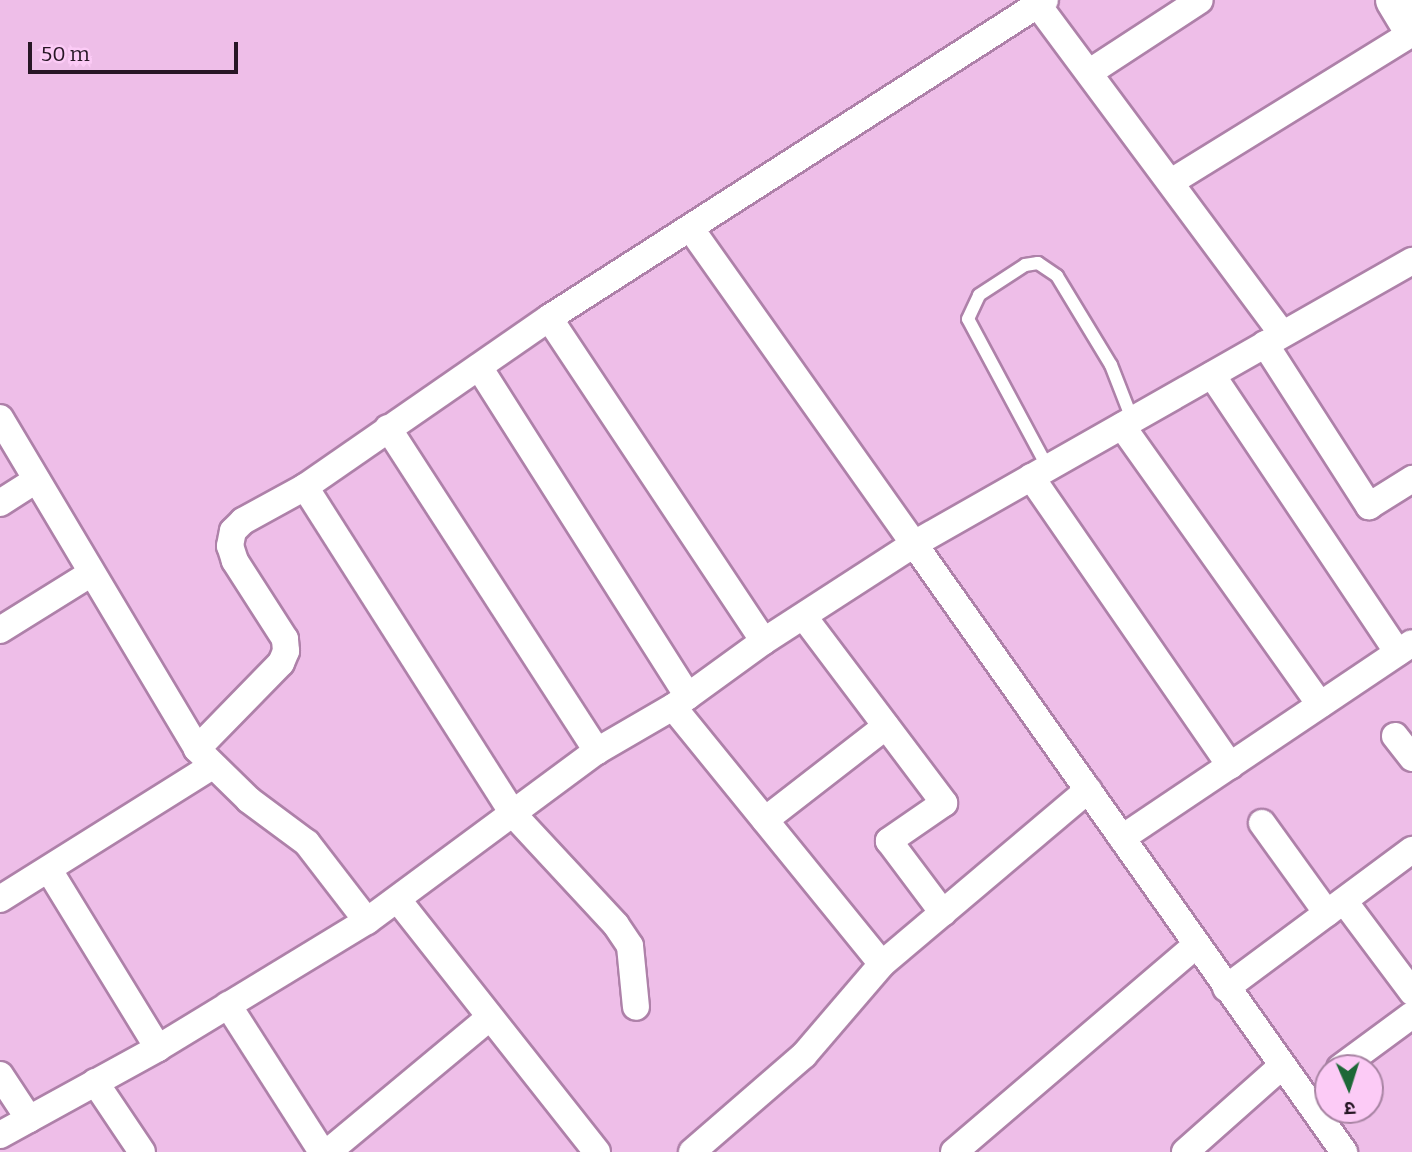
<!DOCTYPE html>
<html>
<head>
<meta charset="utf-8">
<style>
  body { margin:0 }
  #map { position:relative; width:1412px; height:1152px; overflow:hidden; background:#eebee8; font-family:Bitter,"Noto Sans Devanagari",serif }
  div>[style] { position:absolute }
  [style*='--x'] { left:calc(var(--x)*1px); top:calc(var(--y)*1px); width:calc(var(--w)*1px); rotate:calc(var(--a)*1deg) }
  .roads { filter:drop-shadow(2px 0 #ae81a9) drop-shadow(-2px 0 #ae81a9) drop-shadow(0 2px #ae81a9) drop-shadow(0 -2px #ae81a9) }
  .lane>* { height:12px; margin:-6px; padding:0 6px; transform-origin:6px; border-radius:6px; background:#fff }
  .street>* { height:26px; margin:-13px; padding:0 13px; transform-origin:13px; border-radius:13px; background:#fff }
  .highway>* { height:38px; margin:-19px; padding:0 19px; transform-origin:19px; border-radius:19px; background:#fff }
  span { translate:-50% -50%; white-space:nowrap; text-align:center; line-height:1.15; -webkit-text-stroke:6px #fccbf6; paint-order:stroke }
  .north { position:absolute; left:1314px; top:1054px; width:70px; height:70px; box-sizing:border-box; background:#fccbf6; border:2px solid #a783a2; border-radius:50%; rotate:177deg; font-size:19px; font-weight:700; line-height:28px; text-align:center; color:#271625 }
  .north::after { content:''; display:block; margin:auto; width:24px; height:32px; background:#1d6837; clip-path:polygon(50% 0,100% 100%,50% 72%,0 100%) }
  .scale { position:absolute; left:28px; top:42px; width:210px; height:32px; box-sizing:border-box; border:4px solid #271625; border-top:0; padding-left:9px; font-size:21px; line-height:24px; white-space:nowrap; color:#271625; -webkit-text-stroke:5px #fccbf6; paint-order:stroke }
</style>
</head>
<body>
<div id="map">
  <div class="roads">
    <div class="lane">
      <i style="--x:1048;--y:468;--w:169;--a:-118.2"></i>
      <i style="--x:968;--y:319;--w:26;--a:-65"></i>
      <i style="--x:979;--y:295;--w:55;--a:-33.1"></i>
      <i style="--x:1025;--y:265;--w:13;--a:-9"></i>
      <i style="--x:1038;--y:263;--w:23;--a:34"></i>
      <i style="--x:1057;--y:276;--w:104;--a:58.8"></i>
      <i style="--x:1111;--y:365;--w:58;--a:68.7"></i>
    </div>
    <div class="street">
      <i style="--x:1038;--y:5;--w:407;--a:53.4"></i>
      <i style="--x:1090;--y:72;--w:131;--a:-33.2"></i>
      <i style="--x:1171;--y:182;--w:283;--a:-31.7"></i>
      <i style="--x:691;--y:229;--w:386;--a:54.7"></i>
      <i style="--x:914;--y:544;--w:573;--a:-29.61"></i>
      <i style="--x:549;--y:318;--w:388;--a:56.4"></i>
      <i style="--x:1265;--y:344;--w:193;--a:57.3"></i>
      <i style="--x:1369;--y:506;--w:51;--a:-32.1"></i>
      <i style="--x:479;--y:367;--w:390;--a:57.6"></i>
      <i style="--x:1212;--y:375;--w:334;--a:56.2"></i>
      <i style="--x:0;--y:418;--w:385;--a:59.2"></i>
      <i style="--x:197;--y:749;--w:73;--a:44.4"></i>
      <i style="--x:249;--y:800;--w:72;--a:36.6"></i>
      <i style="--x:307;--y:843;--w:98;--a:52.4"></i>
      <i style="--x:1122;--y:426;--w:342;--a:54.6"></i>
      <i style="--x:388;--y:428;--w:385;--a:57.1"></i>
      <i style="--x:1031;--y:477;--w:351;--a:55.4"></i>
      <i style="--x:305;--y:487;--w:388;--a:57.5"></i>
      <i style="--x:513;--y:814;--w:151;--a:47.1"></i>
      <i style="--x:616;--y:925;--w:25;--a:56"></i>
      <i style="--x:630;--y:946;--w:61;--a:84.4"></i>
      <i style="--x:0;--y:503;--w:43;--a:-32.6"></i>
      <i style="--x:804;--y:617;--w:233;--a:53"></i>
      <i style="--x:944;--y:803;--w:67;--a:145.4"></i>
      <i style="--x:889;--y:841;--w:90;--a:53.1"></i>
      <i style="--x:0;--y:630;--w:106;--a:-31.9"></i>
      <i style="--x:673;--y:707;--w:331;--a:50.9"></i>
      <i style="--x:1395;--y:736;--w:28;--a:52"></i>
      <i style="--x:197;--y:749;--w:120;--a:-45.7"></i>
      <i style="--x:281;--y:663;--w:13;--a:-67"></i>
      <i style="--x:286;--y:651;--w:12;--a:-95"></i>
      <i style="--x:285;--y:639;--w:93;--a:-122.7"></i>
      <i style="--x:235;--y:561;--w:16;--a:-108"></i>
      <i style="--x:230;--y:546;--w:15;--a:-79"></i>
      <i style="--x:233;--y:531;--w:14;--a:-45"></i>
      <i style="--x:243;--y:521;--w:71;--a:-28.7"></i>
      <i style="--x:305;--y:487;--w:297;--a:-34.7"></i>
      <i style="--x:549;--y:318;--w:589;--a:-32.67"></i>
      <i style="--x:765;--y:820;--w:153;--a:-37.8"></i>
      <i style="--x:1262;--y:823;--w:111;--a:54.2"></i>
      <i style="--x:1122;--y:838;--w:349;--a:-33.9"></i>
      <i style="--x:49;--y:870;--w:209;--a:58.5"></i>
      <i style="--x:0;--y:899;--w:250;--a:-32.1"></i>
      <i style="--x:398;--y:900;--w:321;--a:51.7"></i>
      <i style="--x:1344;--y:901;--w:114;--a:53.2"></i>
      <i style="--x:1226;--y:988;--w:232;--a:-36.6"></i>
      <i style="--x:228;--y:1005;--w:174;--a:57.4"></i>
      <i style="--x:1340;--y:1068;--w:89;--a:-36.4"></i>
      <i style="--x:0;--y:1075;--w:53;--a:56.6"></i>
      <i style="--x:95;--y:1082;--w:84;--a:56.1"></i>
      <i style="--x:0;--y:1135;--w:180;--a:-28.8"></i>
      <i style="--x:158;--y:1048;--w:245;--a:-31.3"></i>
      <i style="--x:367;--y:921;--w:286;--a:-36.5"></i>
      <i style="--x:597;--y:751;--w:88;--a:-30.1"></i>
      <i style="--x:673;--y:707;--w:112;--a:-36"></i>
      <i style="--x:764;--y:641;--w:179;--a:-32.9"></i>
      <i style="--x:914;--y:544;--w:745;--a:54.73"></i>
      <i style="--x:328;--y:1152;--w:209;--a:-39.8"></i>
      <i style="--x:692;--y:1152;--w:148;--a:-40.9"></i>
      <i style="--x:804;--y:1055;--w:120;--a:-49.4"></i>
      <i style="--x:882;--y:964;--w:270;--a:-40.2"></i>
      <i style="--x:954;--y:1152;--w:318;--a:-40.5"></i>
      <i style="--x:1185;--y:1152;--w:130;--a:-41.6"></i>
    </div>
    <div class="highway">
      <i style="--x:1395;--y:0;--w:33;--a:59"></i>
    </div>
  </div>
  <div class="north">उ</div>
  <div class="scale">50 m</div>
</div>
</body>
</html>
